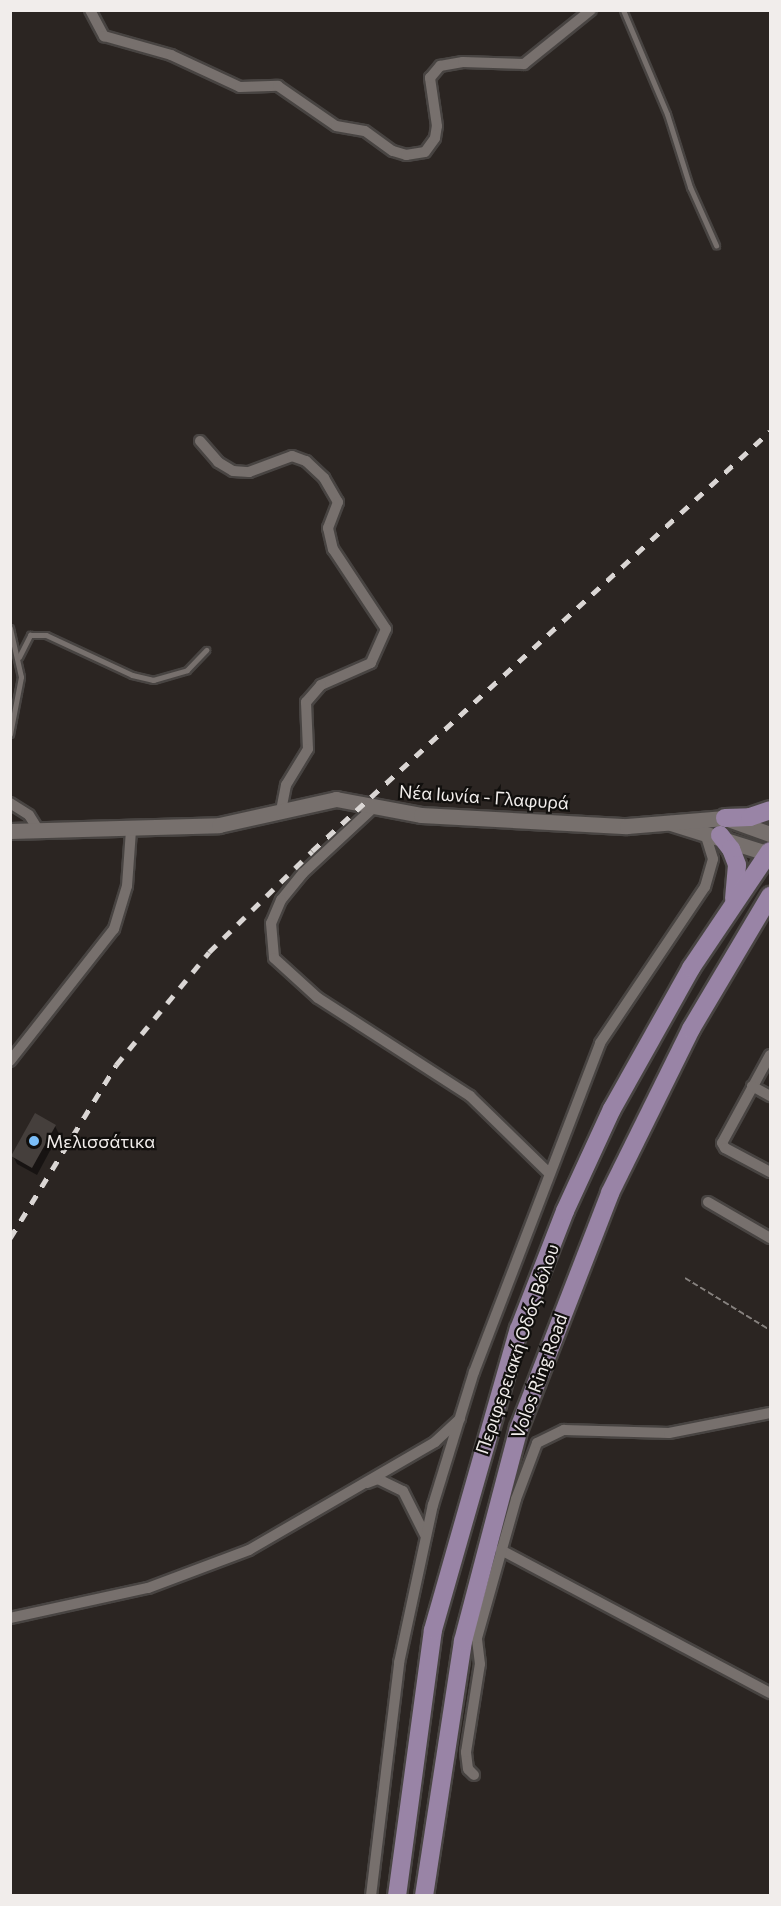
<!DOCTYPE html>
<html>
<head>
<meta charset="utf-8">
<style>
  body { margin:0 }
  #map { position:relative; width:781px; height:1906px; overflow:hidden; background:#2b2522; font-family:Commissioner,sans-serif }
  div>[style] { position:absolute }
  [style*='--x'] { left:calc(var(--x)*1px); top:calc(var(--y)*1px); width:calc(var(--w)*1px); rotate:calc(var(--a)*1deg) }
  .shadow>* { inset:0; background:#0007 }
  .building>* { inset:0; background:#453f3c }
  .path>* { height:2px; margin-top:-1px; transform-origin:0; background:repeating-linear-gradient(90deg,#86817e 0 6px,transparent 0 9px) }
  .roads { filter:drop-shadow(2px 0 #484442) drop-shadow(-2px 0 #484442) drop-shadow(0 2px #484442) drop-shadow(0 -2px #484442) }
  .service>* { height:5px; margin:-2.5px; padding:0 2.5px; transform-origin:2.5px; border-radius:2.5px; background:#77706d }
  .minor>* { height:10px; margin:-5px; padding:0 5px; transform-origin:5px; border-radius:5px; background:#77706d }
  .secondary>* { height:15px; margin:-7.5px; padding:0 7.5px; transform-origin:7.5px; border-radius:7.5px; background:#77706d }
  .primary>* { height:18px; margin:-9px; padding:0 9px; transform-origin:9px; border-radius:9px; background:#9984a6 }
  .rail>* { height:4.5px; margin-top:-2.25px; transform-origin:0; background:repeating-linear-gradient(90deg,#dad6d4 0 10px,transparent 0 20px) }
  .dots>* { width:16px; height:16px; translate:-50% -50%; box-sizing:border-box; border:3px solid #110f0d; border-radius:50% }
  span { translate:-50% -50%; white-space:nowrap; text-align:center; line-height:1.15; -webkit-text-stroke:4.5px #110f0d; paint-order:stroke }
  .street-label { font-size:18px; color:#f1edeb }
  .poi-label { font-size:18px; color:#f1edeb }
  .left { translate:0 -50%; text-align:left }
  .frame { position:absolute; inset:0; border:12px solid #f1edeb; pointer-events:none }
</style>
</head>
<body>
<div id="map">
  <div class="shadow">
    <i style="clip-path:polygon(55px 1126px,59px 1134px,37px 1175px,17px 1164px,13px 1156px)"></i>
  </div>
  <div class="building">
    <i style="clip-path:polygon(35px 1113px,56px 1125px,32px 1168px,11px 1156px)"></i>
  </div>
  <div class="path">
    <i style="--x:685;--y:1278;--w:100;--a:31.5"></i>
  </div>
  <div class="roads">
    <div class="service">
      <i style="--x:623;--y:10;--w:113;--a:67.1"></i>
      <i style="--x:667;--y:114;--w:77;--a:72.5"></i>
      <i style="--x:690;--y:187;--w:64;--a:65.9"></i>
      <i style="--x:10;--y:628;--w:50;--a:77.3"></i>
      <i style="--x:21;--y:677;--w:58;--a:100.9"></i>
      <i style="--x:19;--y:657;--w:25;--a:-63"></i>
      <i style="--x:30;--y:635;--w:16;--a:0"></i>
      <i style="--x:46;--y:635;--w:95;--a:24.9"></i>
      <i style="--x:132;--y:675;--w:22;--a:13"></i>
      <i style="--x:153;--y:680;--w:35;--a:-16"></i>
      <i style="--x:187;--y:670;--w:28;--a:-46"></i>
    </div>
    <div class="minor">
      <i style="--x:90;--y:10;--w:30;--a:62"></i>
      <i style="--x:104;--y:36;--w:70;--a:15.8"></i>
      <i style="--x:171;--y:55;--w:76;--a:24.9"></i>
      <i style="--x:240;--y:87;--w:38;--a:-2"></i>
      <i style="--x:278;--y:86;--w:70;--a:34.6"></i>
      <i style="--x:336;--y:126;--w:29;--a:10"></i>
      <i style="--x:365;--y:131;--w:34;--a:36"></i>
      <i style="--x:393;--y:151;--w:14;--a:17"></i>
      <i style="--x:406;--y:155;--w:19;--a:-9"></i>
      <i style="--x:425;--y:152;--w:17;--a:-54"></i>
      <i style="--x:435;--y:138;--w:12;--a:-81"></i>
      <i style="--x:437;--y:126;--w:49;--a:-98.3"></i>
      <i style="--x:430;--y:78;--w:16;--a:-50"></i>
      <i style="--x:440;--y:66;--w:23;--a:-10"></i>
      <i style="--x:463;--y:62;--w:61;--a:1.9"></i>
      <i style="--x:524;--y:64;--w:86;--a:-38.9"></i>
      <i style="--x:200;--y:441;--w:28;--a:49"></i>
      <i style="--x:218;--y:462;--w:17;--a:31"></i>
      <i style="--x:233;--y:471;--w:16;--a:4"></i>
      <i style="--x:249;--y:472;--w:46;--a:-20.4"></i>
      <i style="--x:292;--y:456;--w:15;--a:20"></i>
      <i style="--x:306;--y:461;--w:25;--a:43"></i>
      <i style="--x:324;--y:478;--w:28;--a:60"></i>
      <i style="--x:338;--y:502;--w:28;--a:111"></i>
      <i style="--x:328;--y:528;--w:22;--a:77"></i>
      <i style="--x:333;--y:549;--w:96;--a:56.5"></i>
      <i style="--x:386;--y:629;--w:37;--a:114"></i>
      <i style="--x:371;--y:663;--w:55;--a:156.3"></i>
      <i style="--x:321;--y:685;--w:23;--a:131"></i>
      <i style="--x:306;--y:702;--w:47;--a:87.6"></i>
      <i style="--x:308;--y:749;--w:42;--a:121.4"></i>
      <i style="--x:286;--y:785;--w:26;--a:101"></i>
      <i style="--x:10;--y:803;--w:22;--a:32"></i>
      <i style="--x:29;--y:815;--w:19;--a:58"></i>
      <i style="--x:373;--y:808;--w:96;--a:137.1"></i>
      <i style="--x:303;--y:873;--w:35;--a:129"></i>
      <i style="--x:281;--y:900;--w:25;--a:113"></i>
      <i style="--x:271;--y:923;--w:35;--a:85"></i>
      <i style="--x:274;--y:958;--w:59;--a:42.3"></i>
      <i style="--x:318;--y:998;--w:181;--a:32.8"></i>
      <i style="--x:470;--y:1096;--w:109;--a:44.3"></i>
      <i style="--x:770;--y:1055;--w:100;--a:118.6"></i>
      <i style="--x:722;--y:1143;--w:6;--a:59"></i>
      <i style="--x:725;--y:1148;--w:51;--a:28.1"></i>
      <i style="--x:10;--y:1061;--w:168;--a:-51.8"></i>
      <i style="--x:114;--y:929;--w:45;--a:-73.2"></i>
      <i style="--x:127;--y:886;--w:56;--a:-85.9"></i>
      <i style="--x:752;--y:1086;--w:21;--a:29"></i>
      <i style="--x:708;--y:1202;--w:72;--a:30.1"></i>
      <i style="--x:367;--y:1483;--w:12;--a:-20"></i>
      <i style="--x:378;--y:1479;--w:28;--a:26"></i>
      <i style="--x:403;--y:1491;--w:49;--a:63.4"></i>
      <i style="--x:501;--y:1550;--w:305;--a:28"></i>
      <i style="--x:10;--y:1618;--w:141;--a:-12.3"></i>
      <i style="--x:148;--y:1588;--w:108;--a:-20.6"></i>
      <i style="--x:249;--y:1550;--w:215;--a:-30.1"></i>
      <i style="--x:435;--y:1442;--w:34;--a:-43"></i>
      <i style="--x:474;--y:1775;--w:8;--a:-135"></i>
      <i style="--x:468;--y:1769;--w:17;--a:-97"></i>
      <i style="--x:466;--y:1752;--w:89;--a:-81"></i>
      <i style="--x:480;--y:1664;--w:26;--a:-97"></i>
      <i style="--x:477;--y:1638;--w:144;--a:-74.3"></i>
      <i style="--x:516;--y:1499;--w:60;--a:-69.4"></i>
      <i style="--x:537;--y:1443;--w:30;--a:-26"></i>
      <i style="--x:564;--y:1430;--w:105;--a:1.6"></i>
      <i style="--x:669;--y:1433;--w:103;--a:-11.2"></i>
      <i style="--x:371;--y:1896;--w:235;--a:-83.1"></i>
      <i style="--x:399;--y:1663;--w:162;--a:-77.9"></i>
      <i style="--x:433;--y:1505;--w:139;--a:-72.9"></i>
      <i style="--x:474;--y:1372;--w:352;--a:-69"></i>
      <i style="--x:600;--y:1043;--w:188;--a:-56.1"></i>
      <i style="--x:705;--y:887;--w:29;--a:-74"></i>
      <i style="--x:713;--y:859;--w:27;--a:-107"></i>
    </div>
    <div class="secondary">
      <i style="--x:671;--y:823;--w:104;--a:17.4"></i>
      <i style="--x:10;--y:831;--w:209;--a:-1.6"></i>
      <i style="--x:219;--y:825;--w:120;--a:-12.5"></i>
      <i style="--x:336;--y:799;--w:86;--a:10.7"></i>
      <i style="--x:421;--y:815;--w:206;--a:3.1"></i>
      <i style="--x:627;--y:826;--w:98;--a:-4.7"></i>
      <i style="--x:725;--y:818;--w:48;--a:19.6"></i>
    </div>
    <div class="primary">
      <i style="--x:725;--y:818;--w:25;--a:-2"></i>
      <i style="--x:750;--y:817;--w:21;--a:-19"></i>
      <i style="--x:720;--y:835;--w:18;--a:52"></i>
      <i style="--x:731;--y:849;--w:17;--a:69"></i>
      <i style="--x:737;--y:865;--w:34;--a:95"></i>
      <i style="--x:397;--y:1896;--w:268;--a:-82.3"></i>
      <i style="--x:433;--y:1630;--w:313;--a:-74.1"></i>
      <i style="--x:519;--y:1329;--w:127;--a:-68.7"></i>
      <i style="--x:565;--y:1211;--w:112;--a:-65.3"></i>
      <i style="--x:612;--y:1109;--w:162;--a:-60.7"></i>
      <i style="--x:691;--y:968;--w:141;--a:-56"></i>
      <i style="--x:424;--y:1896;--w:258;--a:-81.3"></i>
      <i style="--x:463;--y:1641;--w:220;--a:-75.3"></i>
      <i style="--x:519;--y:1428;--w:252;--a:-68.8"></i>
      <i style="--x:610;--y:1193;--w:183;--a:-63.7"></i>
      <i style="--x:691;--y:1029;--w:155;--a:-59.3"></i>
    </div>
  </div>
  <div class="rail">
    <i style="--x:10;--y:1238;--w:203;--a:-58.5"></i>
    <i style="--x:116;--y:1065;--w:146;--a:-50.5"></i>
    <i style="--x:209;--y:952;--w:144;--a:-44.4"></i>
    <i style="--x:312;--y:851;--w:621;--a:-42.52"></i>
  </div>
  <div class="dots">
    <i style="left:34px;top:1141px;background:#7bbef8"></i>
  </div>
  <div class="street-label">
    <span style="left:484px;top:797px;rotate:4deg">Νέα Ιωνία - Γλαφυρά</span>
    <span style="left:517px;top:1349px;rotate:-71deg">Περιφερειακή Οδός Βόλου</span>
    <span style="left:539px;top:1376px;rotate:-70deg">Volos Ring Road</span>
  </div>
  <div class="poi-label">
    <span class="left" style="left:46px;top:1141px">Μελισσάτικα</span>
  </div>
  <div class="frame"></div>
</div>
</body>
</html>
